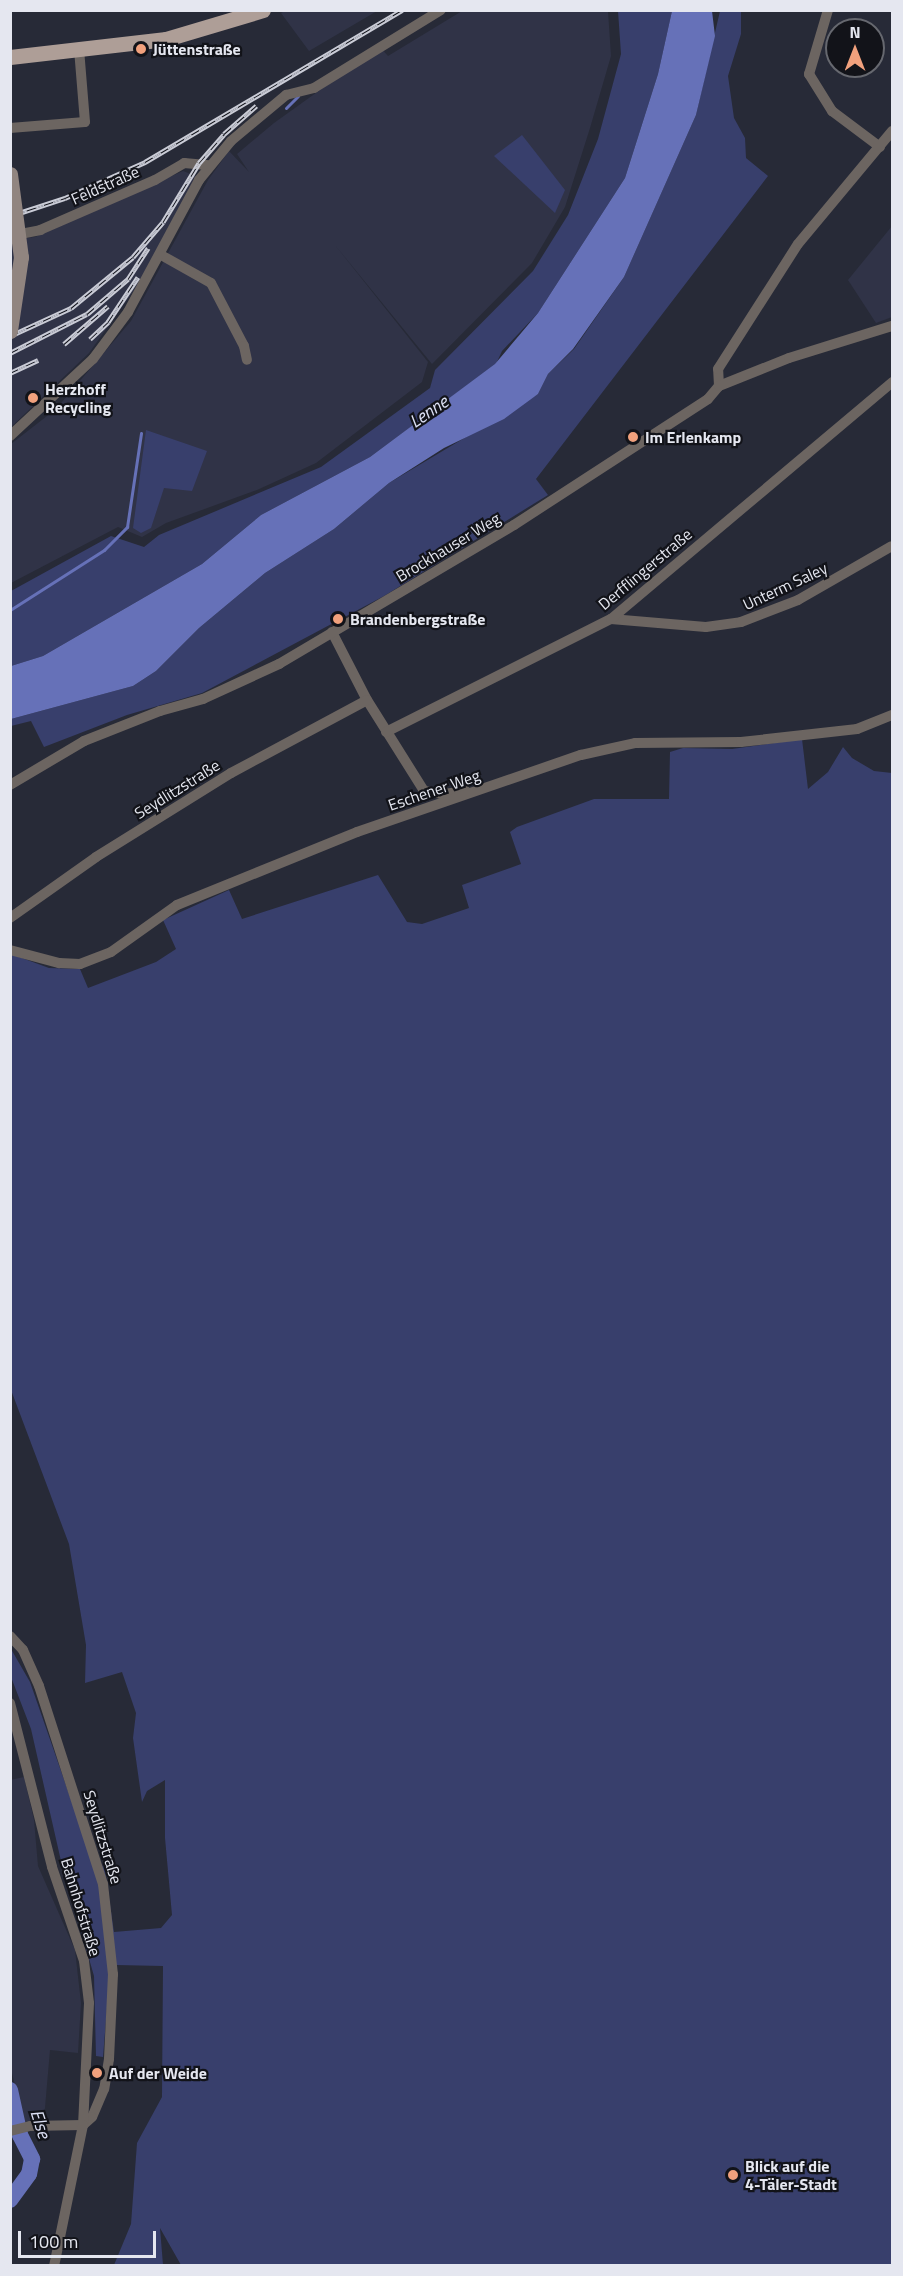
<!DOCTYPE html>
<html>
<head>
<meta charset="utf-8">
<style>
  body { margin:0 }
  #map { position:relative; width:903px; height:2276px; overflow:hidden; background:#272a37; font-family:"Titillium Web",sans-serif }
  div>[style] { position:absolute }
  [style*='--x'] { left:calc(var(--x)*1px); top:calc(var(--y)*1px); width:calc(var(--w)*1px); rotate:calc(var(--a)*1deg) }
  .built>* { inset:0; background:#303347 }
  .green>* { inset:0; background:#383f6c }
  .water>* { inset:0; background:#6671b8 }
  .stream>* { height:3px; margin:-1.5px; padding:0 1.5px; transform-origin:1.5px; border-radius:1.5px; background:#6671b8 }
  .river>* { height:16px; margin:-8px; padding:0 8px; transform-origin:8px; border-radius:8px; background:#6671b8 }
  .street>* { height:10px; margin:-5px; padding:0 5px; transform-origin:5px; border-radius:5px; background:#6c6561 }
  .primary>* { height:15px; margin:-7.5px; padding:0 7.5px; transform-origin:7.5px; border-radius:7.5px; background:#ae9e97 }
  .rail>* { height:5px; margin-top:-2.5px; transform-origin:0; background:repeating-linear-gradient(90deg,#121319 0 9px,#caccd6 0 18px); box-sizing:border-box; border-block:2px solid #caccd6 }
  .secondary-bridge>* { height:15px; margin:-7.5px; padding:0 7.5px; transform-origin:7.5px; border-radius:7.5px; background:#918580 }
  .dots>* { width:16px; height:16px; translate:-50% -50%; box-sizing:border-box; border:3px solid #121319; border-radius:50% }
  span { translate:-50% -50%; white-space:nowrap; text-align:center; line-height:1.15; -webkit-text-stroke:4.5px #121319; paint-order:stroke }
  .poi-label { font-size:16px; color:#e5e7f0; font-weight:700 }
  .left { translate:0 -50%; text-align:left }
  .street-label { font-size:16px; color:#e5e7f0 }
  .water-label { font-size:18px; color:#dde1f5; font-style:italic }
  .frame { position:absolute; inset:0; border:12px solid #e5e7f0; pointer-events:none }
  .north { position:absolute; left:825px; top:18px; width:60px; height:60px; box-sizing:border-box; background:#121319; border:2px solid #66686f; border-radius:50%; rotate:0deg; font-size:16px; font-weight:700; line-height:24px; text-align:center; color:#e5e7f0 }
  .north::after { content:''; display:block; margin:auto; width:21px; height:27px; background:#f1a17d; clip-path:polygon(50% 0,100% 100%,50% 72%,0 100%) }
  .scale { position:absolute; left:18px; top:2231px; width:138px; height:27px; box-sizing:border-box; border:3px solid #e5e7f0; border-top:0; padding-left:8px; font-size:18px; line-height:21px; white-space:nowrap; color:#e5e7f0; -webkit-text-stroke:4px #121319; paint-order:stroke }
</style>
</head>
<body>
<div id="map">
  <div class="built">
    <i style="clip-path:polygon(285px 11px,285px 10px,377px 11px,309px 51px,281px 13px)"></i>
    <i style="clip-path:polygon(462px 11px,608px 11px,611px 56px,590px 128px,565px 207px,532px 263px,432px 364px,335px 245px,428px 362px,422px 382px,316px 463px,257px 490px,166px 523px,142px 537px,118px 527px,11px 583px,11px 444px,56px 409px,131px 321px,208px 180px,229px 151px,249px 172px,237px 154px,274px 123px,380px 47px,388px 56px)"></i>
    <i style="clip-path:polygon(183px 171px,196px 176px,145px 275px,89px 353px,11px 427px,11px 240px,35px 237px)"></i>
    <i style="clip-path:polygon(892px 226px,892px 317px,876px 323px,848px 280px)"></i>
    <i style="clip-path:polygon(24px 1777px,34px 1820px,38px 1866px,75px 1950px,81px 2003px,78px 2053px,50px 2050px,44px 2119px,24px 2122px,10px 2065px,10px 1780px)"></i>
  </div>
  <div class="green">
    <i style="clip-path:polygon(618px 11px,672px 11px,658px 74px,625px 178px,538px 313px,502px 351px,496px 364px,370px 457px,261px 515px,202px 564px,43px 656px,11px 666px,11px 591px,111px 536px,144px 547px,159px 535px,321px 467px,430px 388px,435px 370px,533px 271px,568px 215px,598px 139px,621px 54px)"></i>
    <i style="clip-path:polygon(720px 11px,741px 11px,741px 34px,728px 76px,734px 118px,745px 138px,746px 158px,768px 176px,536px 479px,548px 495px,384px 596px,202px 693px,127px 715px,44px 747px,31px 721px,11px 726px,11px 719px,133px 686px,156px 671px,199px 628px,265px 573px,334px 529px,389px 483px,538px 394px,548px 374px,574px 349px,624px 277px,696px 115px)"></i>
    <i style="clip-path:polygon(522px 135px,565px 190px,555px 213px,494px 156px)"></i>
    <i style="clip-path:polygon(146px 430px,207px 451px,192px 491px,164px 488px,151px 528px,141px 533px,133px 528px)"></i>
    <i style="clip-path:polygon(802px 739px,808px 789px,828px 772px,843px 747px,852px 758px,874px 771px,892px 773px,892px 2265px,181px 2265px,160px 2228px,163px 2265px,114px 2265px,131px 2224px,137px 2143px,162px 2097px,163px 1966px,116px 1965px,108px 1995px,103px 2057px,96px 2056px,94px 1976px,61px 1861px,31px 1729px,11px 1677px,11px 1649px,30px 1682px,84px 1837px,105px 1870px,114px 1932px,161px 1928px,172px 1915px,165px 1838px,165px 1780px,147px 1791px,142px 1802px,133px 1738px,136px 1713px,122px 1672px,85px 1683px,86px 1645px,69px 1544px,11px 1390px,11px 954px,49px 968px,80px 969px,88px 988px,156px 962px,176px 949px,163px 920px,229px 890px,242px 919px,378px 875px,407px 922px,422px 924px,469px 908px,462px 885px,521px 864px,510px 832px,517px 827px,594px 799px,669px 799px,670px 752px,683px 748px,732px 749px)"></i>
  </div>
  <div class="water">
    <i style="clip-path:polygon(672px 11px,712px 11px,715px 36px,696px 115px,624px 277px,573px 349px,548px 374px,538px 394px,504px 419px,444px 448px,389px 483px,334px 529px,265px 573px,199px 628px,156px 671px,133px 686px,11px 719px,11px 666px,43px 656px,202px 564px,261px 515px,370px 457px,495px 364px,538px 313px,625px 178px,658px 74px)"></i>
  </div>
  <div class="stream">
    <i style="--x:286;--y:108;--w:17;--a:-45"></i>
    <i style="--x:10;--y:610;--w:112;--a:-32.6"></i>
    <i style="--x:104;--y:550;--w:33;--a:-45"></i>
    <i style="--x:127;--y:527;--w:95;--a:-81.5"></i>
  </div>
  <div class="river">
    <i style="--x:10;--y:2090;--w:46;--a:77.5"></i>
    <i style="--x:20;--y:2135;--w:27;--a:63"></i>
    <i style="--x:32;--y:2159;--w:15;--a:101"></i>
    <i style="--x:29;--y:2174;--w:32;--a:126"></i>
  </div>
  <div class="street">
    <i style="--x:828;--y:10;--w:67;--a:106.5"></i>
    <i style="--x:809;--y:74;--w:44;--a:58.1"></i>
    <i style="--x:832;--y:111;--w:60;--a:36.9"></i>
    <i style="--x:10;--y:128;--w:75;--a:-4.6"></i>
    <i style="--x:85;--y:122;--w:73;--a:-94.7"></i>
    <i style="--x:10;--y:236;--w:31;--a:-11"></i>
    <i style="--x:40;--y:230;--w:125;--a:-23.5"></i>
    <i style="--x:155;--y:180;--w:34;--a:-30"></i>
    <i style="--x:184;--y:163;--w:25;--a:5"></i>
    <i style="--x:161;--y:255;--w:57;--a:29.2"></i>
    <i style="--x:211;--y:283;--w:71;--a:62.4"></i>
    <i style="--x:244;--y:346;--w:14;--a:78"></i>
    <i style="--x:719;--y:386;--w:17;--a:-93"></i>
    <i style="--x:718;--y:369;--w:148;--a:-57.4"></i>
    <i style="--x:798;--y:244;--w:147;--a:-50.2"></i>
    <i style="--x:10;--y:436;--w:113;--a:-42.9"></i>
    <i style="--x:93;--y:359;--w:59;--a:-53.3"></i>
    <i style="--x:128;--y:312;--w:150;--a:-61.7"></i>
    <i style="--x:199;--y:180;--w:50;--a:-50.6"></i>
    <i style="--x:231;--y:141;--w:72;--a:-39.9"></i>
    <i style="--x:286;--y:95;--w:29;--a:-14"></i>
    <i style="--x:314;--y:88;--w:149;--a:-31.6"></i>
    <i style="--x:611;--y:619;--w:95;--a:4.8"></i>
    <i style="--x:706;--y:627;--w:35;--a:-8"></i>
    <i style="--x:741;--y:622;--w:61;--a:-21.1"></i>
    <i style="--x:798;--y:600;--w:108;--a:-29.9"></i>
    <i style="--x:332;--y:632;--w:76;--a:62.8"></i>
    <i style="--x:367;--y:700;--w:107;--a:57.9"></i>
    <i style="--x:424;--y:791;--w:19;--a:9"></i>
    <i style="--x:443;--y:794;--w:23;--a:-7"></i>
    <i style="--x:386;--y:732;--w:252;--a:-26.7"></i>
    <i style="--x:611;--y:619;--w:368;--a:-40.1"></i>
    <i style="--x:10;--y:785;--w:86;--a:-30.7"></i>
    <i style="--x:84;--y:741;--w:82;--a:-21.5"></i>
    <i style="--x:160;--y:711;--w:45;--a:-15.6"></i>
    <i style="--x:203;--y:699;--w:84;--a:-24.7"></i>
    <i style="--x:279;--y:664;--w:273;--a:-30.6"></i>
    <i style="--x:514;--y:525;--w:231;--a:-33"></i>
    <i style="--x:708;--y:399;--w:17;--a:-50"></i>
    <i style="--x:719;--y:386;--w:75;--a:-21.8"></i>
    <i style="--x:789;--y:358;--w:108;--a:-17.3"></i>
    <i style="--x:10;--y:918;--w:105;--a:-35.3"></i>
    <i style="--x:96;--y:857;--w:159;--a:-31.9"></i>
    <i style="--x:231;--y:773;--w:154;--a:-28.2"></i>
    <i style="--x:10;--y:950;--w:51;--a:14.9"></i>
    <i style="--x:59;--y:963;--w:21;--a:3"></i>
    <i style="--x:80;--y:964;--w:33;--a:-21"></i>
    <i style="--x:111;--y:952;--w:81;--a:-35.5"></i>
    <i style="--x:177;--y:905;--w:194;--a:-22.1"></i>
    <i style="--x:357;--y:832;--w:237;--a:-19"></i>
    <i style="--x:581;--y:755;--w:55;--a:-12.5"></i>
    <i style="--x:635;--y:743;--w:106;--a:-0.5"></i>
    <i style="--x:741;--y:742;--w:117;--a:-6.4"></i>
    <i style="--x:857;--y:729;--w:38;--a:-22"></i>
    <i style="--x:10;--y:1636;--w:19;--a:47"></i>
    <i style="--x:23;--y:1650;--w:39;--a:66"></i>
    <i style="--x:39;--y:1686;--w:208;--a:72.1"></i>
    <i style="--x:103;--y:1884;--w:91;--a:83.7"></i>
    <i style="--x:113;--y:1974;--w:85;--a:92.7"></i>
    <i style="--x:109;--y:2059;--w:30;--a:99"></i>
    <i style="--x:104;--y:2089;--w:30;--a:113"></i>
    <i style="--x:92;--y:2117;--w:12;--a:138"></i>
    <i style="--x:83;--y:2125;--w:53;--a:178.9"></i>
    <i style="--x:30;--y:2126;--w:21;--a:166"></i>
    <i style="--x:10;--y:1703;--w:169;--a:75.6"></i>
    <i style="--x:52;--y:1867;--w:99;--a:71.2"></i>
    <i style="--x:84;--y:1961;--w:42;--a:83.2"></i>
    <i style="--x:89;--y:2003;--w:122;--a:92.8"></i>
    <i style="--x:83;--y:2125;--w:144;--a:101.6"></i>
  </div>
  <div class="primary">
    <i style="--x:10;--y:57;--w:157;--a:-6.6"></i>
    <i style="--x:166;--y:39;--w:101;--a:-16.6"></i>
  </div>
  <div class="rail">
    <i style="--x:10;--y:216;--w:58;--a:-18.1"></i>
    <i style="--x:65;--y:198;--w:88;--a:-24.2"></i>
    <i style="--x:145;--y:162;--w:299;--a:-30.6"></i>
    <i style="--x:10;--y:336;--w:67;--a:-24.7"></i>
    <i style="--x:71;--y:308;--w:80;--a:-39.4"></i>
    <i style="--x:133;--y:257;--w:46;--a:-49.4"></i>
    <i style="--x:163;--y:222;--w:69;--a:-58.6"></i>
    <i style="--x:199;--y:163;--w:38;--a:-49"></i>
    <i style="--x:224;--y:134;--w:43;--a:-41.2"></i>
    <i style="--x:90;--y:339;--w:25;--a:-43"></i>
    <i style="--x:108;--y:322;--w:54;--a:-56.3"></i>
    <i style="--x:64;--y:344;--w:58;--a:-40.8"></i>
    <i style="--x:10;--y:353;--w:86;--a:-26.9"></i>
    <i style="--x:87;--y:314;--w:54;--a:-40.5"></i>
    <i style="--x:128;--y:279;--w:37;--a:-57"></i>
    <i style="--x:10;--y:373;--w:31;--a:-25"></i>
  </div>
  <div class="secondary-bridge">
    <i style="--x:10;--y:174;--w:84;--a:82.5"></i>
    <i style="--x:21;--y:257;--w:75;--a:98.5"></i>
  </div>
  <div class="dots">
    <i style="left:141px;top:49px;background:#f1a17d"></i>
    <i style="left:33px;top:398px;background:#f1a17d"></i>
    <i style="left:633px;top:437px;background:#f1a17d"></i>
    <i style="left:338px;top:619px;background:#f1a17d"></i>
    <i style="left:97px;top:2073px;background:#f1a17d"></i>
    <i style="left:733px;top:2175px;background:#f1a17d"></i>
  </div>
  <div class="poi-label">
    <span class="left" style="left:153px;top:49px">Jüttenstraße</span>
    <span class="left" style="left:45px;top:398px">Herzhoff<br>Recycling</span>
    <span class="left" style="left:645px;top:437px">Im Erlenkamp</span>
    <span class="left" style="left:350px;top:619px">Brandenbergstraße</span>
    <span class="left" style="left:109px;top:2073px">Auf der Weide</span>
    <span class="left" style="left:745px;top:2175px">Blick auf die<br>4-Täler-Stadt</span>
  </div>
  <div class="street-label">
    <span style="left:105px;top:185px;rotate:-24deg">Feldstraße</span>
    <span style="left:448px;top:547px;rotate:-31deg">Brockhauser Weg</span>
    <span style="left:645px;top:569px;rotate:-40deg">Derfflingerstraße</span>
    <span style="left:785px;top:586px;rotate:-25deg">Unterm Saley</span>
    <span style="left:177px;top:789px;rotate:-32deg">Seydlitzstraße</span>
    <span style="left:434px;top:790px;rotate:-19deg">Eschener Weg</span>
    <span style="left:103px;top:1837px;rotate:73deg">Seydlitzstraße</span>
    <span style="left:81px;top:1907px;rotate:73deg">Bahnhofstraße</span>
  </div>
  <div class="water-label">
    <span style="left:429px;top:412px;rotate:-34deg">Lenne</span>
    <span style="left:40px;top:2124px;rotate:72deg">Else</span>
  </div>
  <div class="frame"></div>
  <div class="north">N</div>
  <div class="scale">100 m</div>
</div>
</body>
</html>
